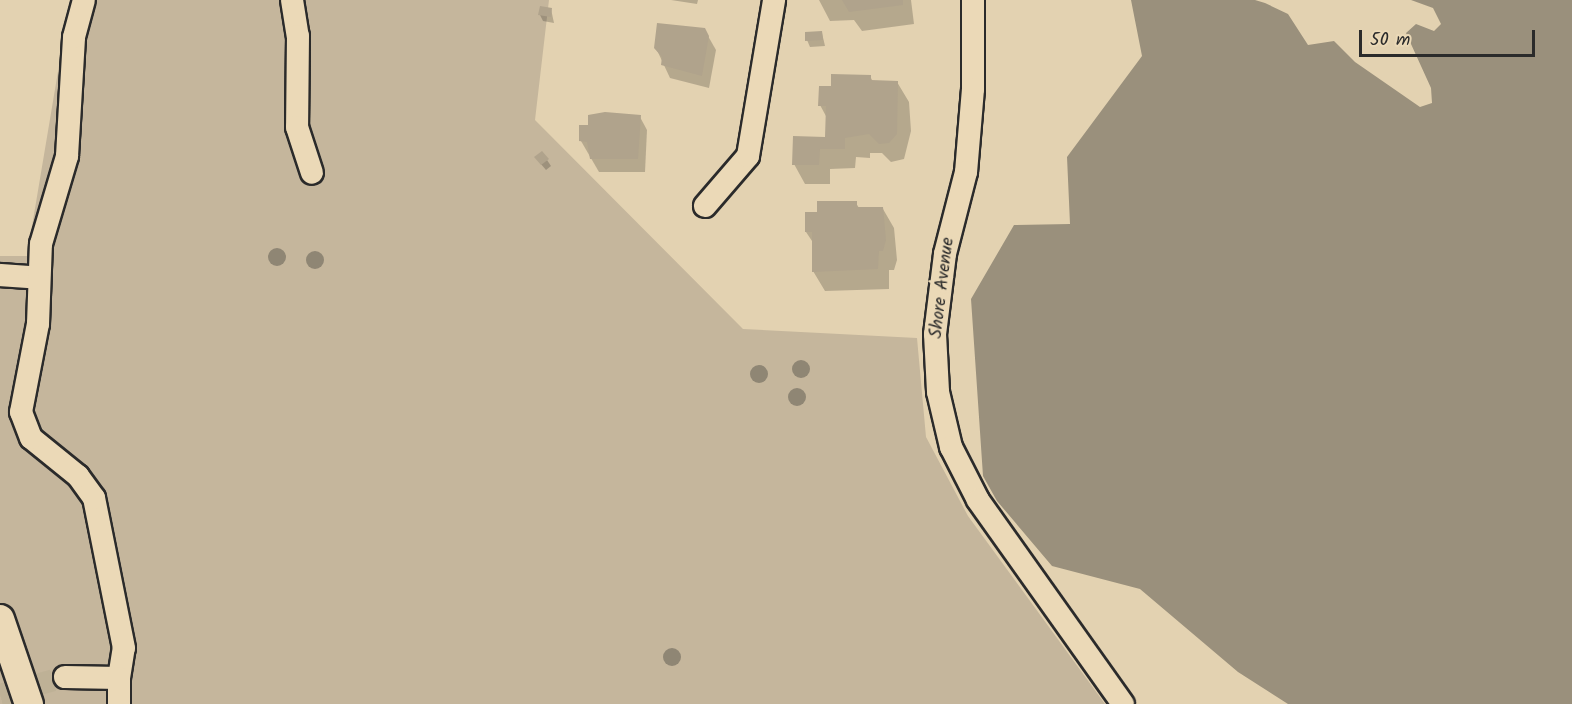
<!DOCTYPE html>
<html>
<head>
<meta charset="utf-8">
<style>
  body { margin:0 }
  #map { position:relative; width:1572px; height:704px; overflow:hidden; background:#e3d2b1; font-family:Kalam,sans-serif }
  div>[style] { position:absolute }
  [style*='--x'] { left:calc(var(--x)*1px); top:calc(var(--y)*1px); width:calc(var(--w)*1px); rotate:calc(var(--a)*1deg) }
  .green>* { inset:0; background:#c5b69c }
  .water>* { inset:0; background:#9a907c }
  .shadow>* { inset:0; background:#0003 }
  .building>* { inset:0; background:#b0a38c }
  .minor-tunnel>* { height:22px; margin-top:-11px; transform-origin:0; background:repeating-linear-gradient(90deg,#beb196 0 22px,transparent 0 33px) }
  .roads { filter:drop-shadow(2px 0 #2b2b2b) drop-shadow(-2px 0 #2b2b2b) drop-shadow(0 2px #2b2b2b) drop-shadow(0 -2px #2b2b2b) }
  .minor>* { height:22px; margin:-11px; padding:0 11px; transform-origin:11px; border-radius:11px; background:#ebd9b7 }
  .major>* { height:28px; margin:-14px; padding:0 14px; transform-origin:14px; border-radius:14px; background:#ebd9b7 }
  .trees>* { width:18px; height:18px; margin:-9px; border-radius:50%; background:#8f8674 }
  span { translate:-50% -50%; white-space:nowrap; text-align:center; line-height:1.15; -webkit-text-stroke:6px #ebd9b7; paint-order:stroke }
  .street-label { font-size:18px; color:#2b2b2b }
  .scale { position:absolute; left:1359px; top:30px; width:176px; height:27px; box-sizing:border-box; border:3px solid #2b2b2b; border-top:0; padding-left:8px; font-size:18px; line-height:21px; white-space:nowrap; color:#2b2b2b; -webkit-text-stroke:4px #ebd9b7; paint-order:stroke }
</style>
</head>
<body>
<div id="map">
  <div class="green">
    <i style="clip-path:polygon(70px 0,549px 0,535px 120px,743px 329px,917px 338px,926px 437px,968px 516px,1105px 704px,0 704px,0 256px,27px 256px)"></i>
  </div>
  <div class="water">
    <i style="clip-path:polygon(1131px 0,1255px 0,1265px 3px,1288px 14px,1308px 45px,1334px 41px,1355px 62px,1420px 107px,1432px 103px,1431px 88px,1406px 33px,1416px 24px,1434px 31px,1441px 24px,1433px 8px,1411px 0,1572px 0,1572px 704px,1288px 704px,1238px 672px,1140px 589px,1052px 566px,997px 501px,983px 476px,971px 299px,1014px 225px,1070px 224px,1067px 157px,1142px 56px)"></i>
  </div>
  <div class="shadow">
    <i style="clip-path:polygon(671px 0,698px 0,697px 4px)"></i>
    <i style="clip-path:polygon(819px 0,911px 0,914px 24px,862px 31px,854px 20px,830px 21px)"></i>
    <i style="clip-path:polygon(551px 9px,554px 23px,543px 21px,540px 15px)"></i>
    <i style="clip-path:polygon(822px 33px,825px 46px,810px 47px,807px 40px)"></i>
    <i style="clip-path:polygon(708px 36px,716px 50px,709px 88px,670px 78px,656px 48px)"></i>
    <i style="clip-path:polygon(870px 76px,873px 82px,897px 82px,909px 102px,911px 131px,904px 159px,891px 162px,882px 153px,870px 153px,870px 158px,856px 157px,855px 168px,830px 169px,830px 184px,805px 184px,794px 164px,827px 138px,827px 118px,820px 105px,832px 87px)"></i>
    <i style="clip-path:polygon(640px 117px,647px 130px,645px 172px,599px 172px,581px 141px)"></i>
    <i style="clip-path:polygon(547px 160px,551px 166px,546px 170px,540px 163px)"></i>
    <i style="clip-path:polygon(856px 203px,859px 208px,883px 209px,894px 228px,897px 260px,894px 270px,889px 270px,889px 289px,825px 291px,813px 271px,814px 244px,806px 232px,819px 214px)"></i>
  </div>
  <div class="building">
    <i style="clip-path:polygon(842px 0,903px 0,903px 5px,849px 12px)"></i>
    <i style="clip-path:polygon(540px 6px,552px 8px,551px 17px,538px 15px)"></i>
    <i style="clip-path:polygon(657px 23px,705px 28px,709px 36px,702px 76px,661px 65px,662px 57px,654px 48px)"></i>
    <i style="clip-path:polygon(822px 31px,823px 40px,805px 41px,805px 32px)"></i>
    <i style="clip-path:polygon(831px 74px,871px 75px,871px 80px,898px 81px,897px 134px,889px 143px,879px 144px,869px 134px,845px 138px,845px 149px,820px 149px,819px 165px,792px 165px,793px 136px,825px 137px,826px 106px,818px 106px,819px 86px,831px 86px)"></i>
    <i style="clip-path:polygon(605px 112px,641px 115px,638px 159px,590px 159px,587px 142px,579px 141px,579px 125px,588px 125px,588px 115px)"></i>
    <i style="clip-path:polygon(542px 151px,549px 159px,541px 165px,534px 157px)"></i>
    <i style="clip-path:polygon(817px 201px,857px 201px,857px 207px,883px 207px,886px 240px,883px 251px,879px 251px,878px 269px,812px 272px,812px 232px,805px 232px,805px 212px,817px 212px)"></i>
  </div>
  <div class="minor-tunnel">
    <i style="--x:0;--y:695;--w:67;--a:-15.5"></i>
  </div>
  <div class="roads">
    <div class="minor">
      <i style="--x:292;--y:0;--w:36;--a:81"></i>
      <i style="--x:298;--y:36;--w:91;--a:90.6"></i>
      <i style="--x:297;--y:127;--w:48;--a:71.9"></i>
      <i style="--x:973;--y:0;--w:89;--a:90"></i>
      <i style="--x:973;--y:89;--w:83;--a:94.8"></i>
      <i style="--x:966;--y:172;--w:85;--a:104.4"></i>
      <i style="--x:945;--y:254;--w:81;--a:97.1"></i>
      <i style="--x:935;--y:334;--w:58;--a:87"></i>
      <i style="--x:938;--y:392;--w:57;--a:76.7"></i>
      <i style="--x:951;--y:447;--w:59;--a:63"></i>
      <i style="--x:978;--y:500;--w:250;--a:54.6"></i>
      <i style="--x:705;--y:206;--w:66;--a:-49.3"></i>
      <i style="--x:748;--y:156;--w:158;--a:-80.5"></i>
      <i style="--x:0;--y:275;--w:39;--a:4"></i>
      <i style="--x:65;--y:677;--w:54;--a:1.1"></i>
      <i style="--x:119;--y:678;--w:30;--a:-81"></i>
      <i style="--x:124;--y:648;--w:153;--a:-101.3"></i>
      <i style="--x:94;--y:498;--w:27;--a:-126"></i>
      <i style="--x:78;--y:476;--w:60;--a:-141"></i>
      <i style="--x:31;--y:438;--w:28;--a:-111"></i>
      <i style="--x:21;--y:412;--w:90;--a:-79.1"></i>
      <i style="--x:38;--y:324;--w:80;--a:-87.9"></i>
      <i style="--x:41;--y:244;--w:92;--a:-73.5"></i>
      <i style="--x:67;--y:156;--w:119;--a:-86.6"></i>
      <i style="--x:74;--y:37;--w:38;--a:-75"></i>
      <i style="--x:119;--y:704;--w:26;--a:-90"></i>
    </div>
    <div class="major">
      <i style="--x:0;--y:619;--w:90;--a:71.2"></i>
    </div>
  </div>
  <div class="trees">
    <i style="left:277px;top:257px"></i>
    <i style="left:315px;top:260px"></i>
    <i style="left:801px;top:369px"></i>
    <i style="left:759px;top:374px"></i>
    <i style="left:797px;top:397px"></i>
    <i style="left:672px;top:657px"></i>
  </div>
  <div class="street-label">
    <span style="left:943px;top:288px;rotate:-83deg">Shore Avenue</span>
  </div>
  <div class="scale">50 m</div>
</div>
</body>
</html>
